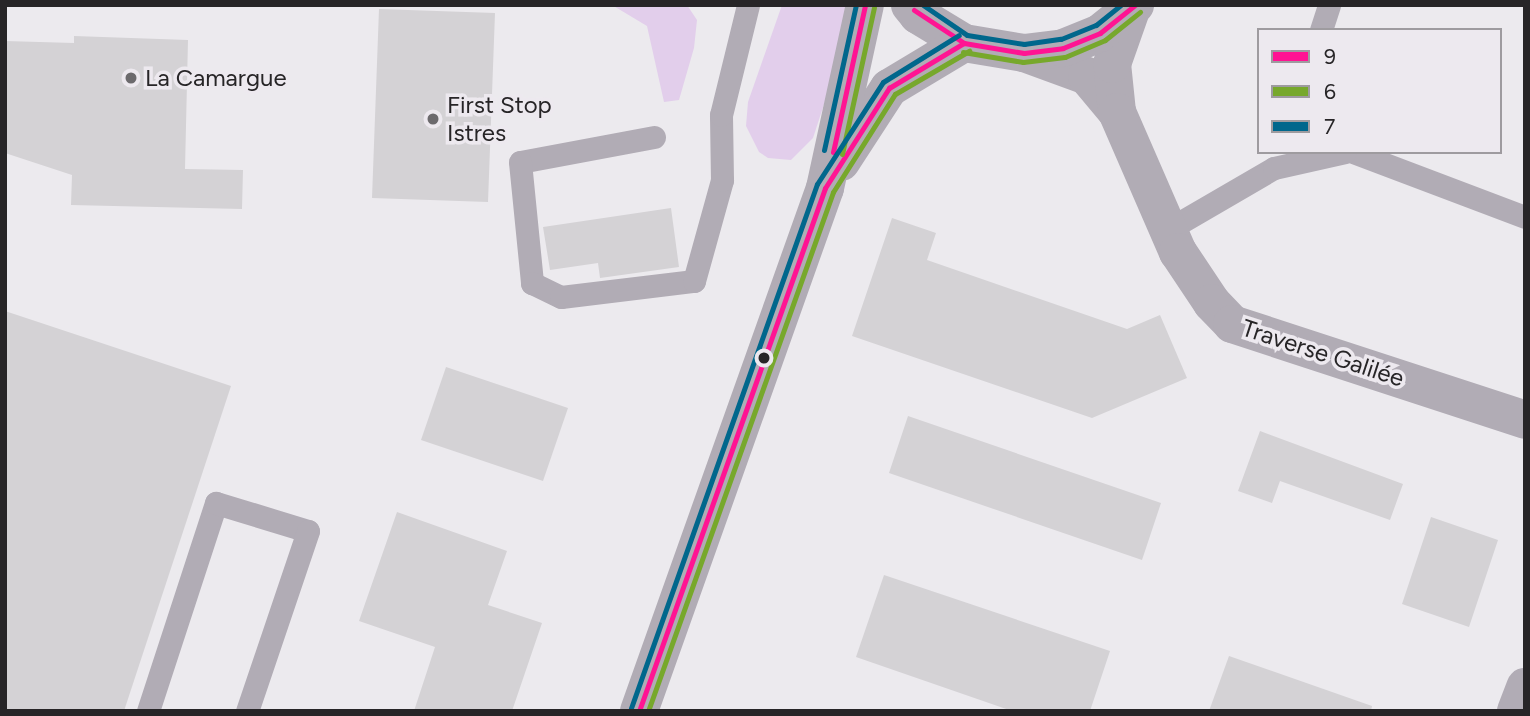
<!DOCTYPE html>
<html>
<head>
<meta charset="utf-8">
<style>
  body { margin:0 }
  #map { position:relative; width:1530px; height:716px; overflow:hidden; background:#eceaee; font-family:Figtree,sans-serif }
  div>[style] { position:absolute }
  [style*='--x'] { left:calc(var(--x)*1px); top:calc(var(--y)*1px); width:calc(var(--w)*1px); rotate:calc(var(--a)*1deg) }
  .green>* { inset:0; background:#e2ceeb }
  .building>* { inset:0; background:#d4d2d5 }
  .service>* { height:23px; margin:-11.5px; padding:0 11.5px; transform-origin:11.5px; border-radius:11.5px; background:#b1acb5 }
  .minor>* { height:38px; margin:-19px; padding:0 19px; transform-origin:19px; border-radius:19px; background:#b1acb5 }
  .tertiary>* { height:38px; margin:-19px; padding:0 19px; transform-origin:19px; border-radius:19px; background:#b1acb5 }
  .bus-1>* { height:5px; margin:-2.5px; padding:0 2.5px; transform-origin:2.5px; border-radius:2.5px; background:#ff1493 }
  .bus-2>* { height:5px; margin:-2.5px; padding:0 2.5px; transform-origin:2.5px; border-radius:2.5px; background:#77a82c }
  .bus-3>* { height:5px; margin:-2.5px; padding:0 2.5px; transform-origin:2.5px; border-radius:2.5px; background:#00678c }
  .dots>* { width:19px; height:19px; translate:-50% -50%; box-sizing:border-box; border:4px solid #ede9ef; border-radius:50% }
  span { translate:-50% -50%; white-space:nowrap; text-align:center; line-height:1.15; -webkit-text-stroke:7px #ede9ef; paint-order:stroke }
  .poi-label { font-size:24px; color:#272527 }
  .left { translate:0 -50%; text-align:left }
  .street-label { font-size:24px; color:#272527 }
  .frame { position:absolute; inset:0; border:7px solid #272527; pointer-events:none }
  .legend { position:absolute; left:1257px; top:28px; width:245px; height:126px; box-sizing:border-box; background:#ede9ef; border:2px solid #9e9b9f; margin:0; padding:9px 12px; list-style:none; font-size:21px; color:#272527 }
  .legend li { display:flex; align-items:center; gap:14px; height:35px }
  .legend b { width:35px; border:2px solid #9e9b9f }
</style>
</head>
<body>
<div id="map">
  <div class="green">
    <i style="clip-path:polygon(612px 5px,687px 5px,697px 20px,694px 48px,679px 100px,664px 102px,647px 26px)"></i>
    <i style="clip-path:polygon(782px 5px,850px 5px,845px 40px,813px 138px,791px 160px,768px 158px,759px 152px,746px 126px,748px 102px)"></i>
  </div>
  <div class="building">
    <i style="clip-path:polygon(379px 9px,495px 13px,488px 202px,372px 198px)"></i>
    <i style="clip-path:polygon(74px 36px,188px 40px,185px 169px,243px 170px,242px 209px,71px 205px,72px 175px,5px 153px,5px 41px,74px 43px)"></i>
    <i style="clip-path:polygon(671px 208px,679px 267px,600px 278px,598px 263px,550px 270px,543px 227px)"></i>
    <i style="clip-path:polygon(892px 218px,936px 233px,927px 260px,1127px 329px,1160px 315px,1187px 378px,1092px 418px,852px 336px)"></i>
    <i style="clip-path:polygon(5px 311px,231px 386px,124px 711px,5px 711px)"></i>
    <i style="clip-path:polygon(446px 367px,568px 408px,543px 481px,421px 440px)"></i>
    <i style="clip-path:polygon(908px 416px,1161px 503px,1142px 560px,889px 473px)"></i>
    <i style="clip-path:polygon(1260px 431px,1403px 484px,1390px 520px,1280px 481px,1272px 503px,1238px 491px)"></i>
    <i style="clip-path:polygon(397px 512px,507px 551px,488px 605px,542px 623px,512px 711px,414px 711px,435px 647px,359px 621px)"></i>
    <i style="clip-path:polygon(1431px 517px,1498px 540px,1469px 627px,1402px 604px)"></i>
    <i style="clip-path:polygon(884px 575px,1110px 651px,1090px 711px,1012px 711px,856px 657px)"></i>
    <i style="clip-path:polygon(1229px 656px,1372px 706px,1371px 711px,1209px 711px)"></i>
  </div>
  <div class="service">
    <i style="--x:1321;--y:30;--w:26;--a:-72"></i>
    <i style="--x:654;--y:137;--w:136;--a:169.4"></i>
    <i style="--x:520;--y:162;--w:122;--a:84.3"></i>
    <i style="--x:532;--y:283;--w:32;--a:26"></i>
    <i style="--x:561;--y:297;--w:134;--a:-6.9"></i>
    <i style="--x:694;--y:281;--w:105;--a:-74.5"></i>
    <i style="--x:722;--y:180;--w:65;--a:-90.9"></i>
    <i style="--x:721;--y:115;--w:113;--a:-76.2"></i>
    <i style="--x:1353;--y:152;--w:184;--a:20.7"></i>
    <i style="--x:1169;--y:229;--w:121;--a:-30.2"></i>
    <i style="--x:1274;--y:168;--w:73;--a:-12.7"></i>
    <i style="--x:148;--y:711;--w:219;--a:-71.9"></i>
    <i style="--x:216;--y:503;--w:96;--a:16.9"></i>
    <i style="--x:308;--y:531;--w:190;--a:108.7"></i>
  </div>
  <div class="minor">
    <i style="--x:1024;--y:53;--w:67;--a:20.1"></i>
    <i style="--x:1087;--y:76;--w:47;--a:50.2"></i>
    <i style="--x:1117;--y:112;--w:48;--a:-95.9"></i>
    <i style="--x:1112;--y:64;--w:57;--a:-70.6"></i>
    <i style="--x:1117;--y:112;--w:153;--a:66.5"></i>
    <i style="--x:1178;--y:252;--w:61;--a:56.3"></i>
    <i style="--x:1212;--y:303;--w:29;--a:46"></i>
    <i style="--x:1232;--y:324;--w:308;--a:18.1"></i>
    <i style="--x:1516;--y:711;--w:26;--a:-69"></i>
  </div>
  <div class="tertiary">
    <i style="--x:910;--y:5;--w:13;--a:51"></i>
    <i style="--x:918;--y:15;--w:54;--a:31.3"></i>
    <i style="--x:964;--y:43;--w:61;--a:9.5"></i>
    <i style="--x:1024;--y:53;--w:39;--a:-7"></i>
    <i style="--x:1063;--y:48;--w:40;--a:-22"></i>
    <i style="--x:1100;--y:33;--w:45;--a:-38.7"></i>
    <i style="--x:841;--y:162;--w:88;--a:-57"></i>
    <i style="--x:889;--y:88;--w:87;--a:-31"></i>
    <i style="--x:639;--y:711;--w:555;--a:-70.42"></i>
    <i style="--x:825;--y:188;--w:187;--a:-77.7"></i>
  </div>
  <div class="bus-1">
    <i style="--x:914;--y:10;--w:60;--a:33.4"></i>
    <i style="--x:964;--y:43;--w:61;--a:9.5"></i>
    <i style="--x:1024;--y:53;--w:39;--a:-7"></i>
    <i style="--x:1063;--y:48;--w:40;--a:-22"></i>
    <i style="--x:1100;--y:33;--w:45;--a:-38.7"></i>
    <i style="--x:833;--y:152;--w:150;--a:-77.7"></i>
    <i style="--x:639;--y:711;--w:555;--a:-70.42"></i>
    <i style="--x:825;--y:188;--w:119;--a:-57.4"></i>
    <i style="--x:889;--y:88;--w:87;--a:-31"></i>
  </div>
  <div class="bus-2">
    <i style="--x:963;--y:52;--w:61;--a:9.5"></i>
    <i style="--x:1023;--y:62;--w:42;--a:-6.8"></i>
    <i style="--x:1065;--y:57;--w:43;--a:-23"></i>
    <i style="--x:1105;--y:40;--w:45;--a:-38.7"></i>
    <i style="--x:842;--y:154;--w:150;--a:-77.7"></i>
    <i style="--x:648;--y:711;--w:551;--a:-70.38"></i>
    <i style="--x:833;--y:192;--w:116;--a:-57.7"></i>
    <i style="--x:895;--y:94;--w:86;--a:-30.2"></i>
  </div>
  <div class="bus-3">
    <i style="--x:923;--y:5;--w:53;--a:34.3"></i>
    <i style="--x:967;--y:35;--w:58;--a:9"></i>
    <i style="--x:1024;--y:44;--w:37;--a:-8"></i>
    <i style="--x:1061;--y:39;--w:38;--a:-22"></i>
    <i style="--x:1096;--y:25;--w:32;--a:-39"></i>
    <i style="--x:824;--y:150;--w:148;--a:-77.6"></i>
    <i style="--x:631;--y:708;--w:556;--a:-70.46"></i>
    <i style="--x:817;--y:184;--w:121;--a:-57.1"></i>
    <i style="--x:883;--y:82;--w:89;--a:-31.7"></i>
  </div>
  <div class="dots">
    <i style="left:131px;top:78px;background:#6c6a6d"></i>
    <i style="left:433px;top:119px;background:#6c6a6d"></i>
    <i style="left:764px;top:358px;background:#272527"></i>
  </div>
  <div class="poi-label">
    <span class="left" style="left:145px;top:78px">La Camargue</span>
    <span class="left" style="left:447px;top:119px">First Stop<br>Istres</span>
  </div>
  <div class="street-label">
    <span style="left:1323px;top:353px;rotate:18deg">Traverse Galilée</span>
  </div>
  <div class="frame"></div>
  <ul class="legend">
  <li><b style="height:9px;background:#ff1493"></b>9</li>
  <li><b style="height:9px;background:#77a82c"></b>6</li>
  <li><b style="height:9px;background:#00678c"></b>7</li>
  </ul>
</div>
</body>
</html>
